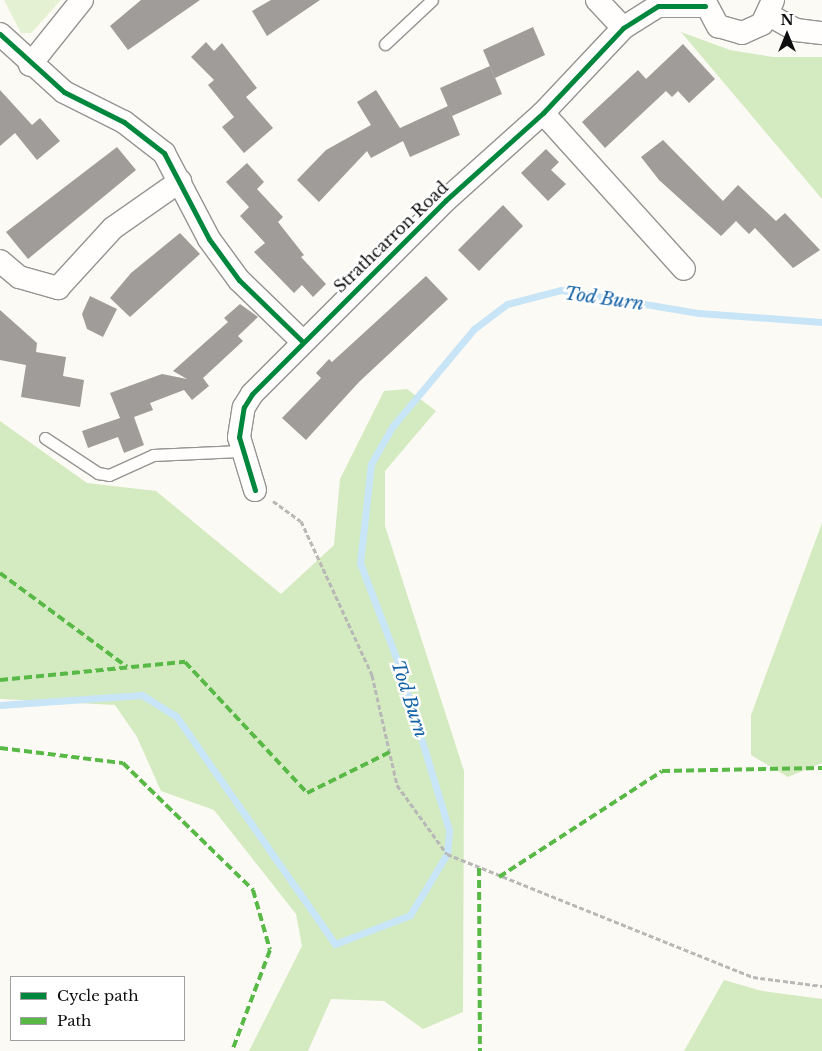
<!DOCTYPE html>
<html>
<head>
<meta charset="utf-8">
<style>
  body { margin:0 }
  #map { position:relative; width:822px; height:1051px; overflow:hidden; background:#fcfaf4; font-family:"Libre Baskerville",serif }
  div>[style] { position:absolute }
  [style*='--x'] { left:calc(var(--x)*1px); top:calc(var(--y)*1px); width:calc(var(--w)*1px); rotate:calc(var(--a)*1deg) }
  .green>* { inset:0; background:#e4f2d3 }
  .forest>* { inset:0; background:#d4eac0 }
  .stream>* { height:7px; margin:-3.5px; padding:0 3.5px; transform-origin:3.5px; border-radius:3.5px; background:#c8e5f7 }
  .building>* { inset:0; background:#9f9c99 }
  .path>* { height:3px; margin-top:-1.5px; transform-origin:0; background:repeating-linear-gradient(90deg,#b8b8b7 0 5px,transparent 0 7.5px) }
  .roads { filter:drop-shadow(1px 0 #959492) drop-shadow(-1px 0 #959492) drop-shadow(0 1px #959492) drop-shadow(0 -1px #959492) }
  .service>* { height:11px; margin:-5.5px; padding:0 5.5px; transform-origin:5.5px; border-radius:5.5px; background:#fffefd }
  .minor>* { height:22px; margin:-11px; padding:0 11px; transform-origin:11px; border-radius:11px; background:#fffefd }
  .quiet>* { height:4px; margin-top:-2px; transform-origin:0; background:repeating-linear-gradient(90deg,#58b947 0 8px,transparent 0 12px) }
  .cycleway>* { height:5px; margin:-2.5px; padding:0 2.5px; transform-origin:2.5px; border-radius:2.5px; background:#00873e }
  span { translate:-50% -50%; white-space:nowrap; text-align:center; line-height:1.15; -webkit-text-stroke:5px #fff; paint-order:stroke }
  .street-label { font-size:16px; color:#0e0e0e }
  .water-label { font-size:18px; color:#1361a5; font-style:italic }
  .legend { position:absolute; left:10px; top:976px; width:175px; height:65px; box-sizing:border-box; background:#fff; border:1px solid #9f9f9f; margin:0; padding:6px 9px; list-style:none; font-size:15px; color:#0e0e0e }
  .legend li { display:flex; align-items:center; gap:10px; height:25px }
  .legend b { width:25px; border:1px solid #9f9f9f }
  .north { position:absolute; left:762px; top:10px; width:50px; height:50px; -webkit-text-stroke:4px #fff; paint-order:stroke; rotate:0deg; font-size:14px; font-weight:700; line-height:20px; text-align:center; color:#0e0e0e }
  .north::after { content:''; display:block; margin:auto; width:18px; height:22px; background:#0e0e0e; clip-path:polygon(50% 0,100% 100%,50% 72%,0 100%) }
</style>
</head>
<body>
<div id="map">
  <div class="green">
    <i style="clip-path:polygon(4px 0,61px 0,31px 33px,21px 33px)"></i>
  </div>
  <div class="forest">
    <i style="clip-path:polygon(681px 32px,730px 50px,773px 57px,822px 57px,822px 199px)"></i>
    <i style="clip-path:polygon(407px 389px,436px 411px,385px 471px,385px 526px,464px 771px,463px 1012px,423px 1029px,384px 1001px,331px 999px,308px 1051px,249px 1051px,302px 946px,296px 914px,214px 810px,161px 791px,137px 737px,115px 705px,0 699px,0 421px,87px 483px,156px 491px,281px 594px,334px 545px,340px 479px,384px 391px)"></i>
    <i style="clip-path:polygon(822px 523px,822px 763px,788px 777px,751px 755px,751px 715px)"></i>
    <i style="clip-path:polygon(724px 980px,762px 991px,822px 999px,822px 1051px,684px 1051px)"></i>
  </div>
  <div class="stream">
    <i style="--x:0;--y:705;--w:142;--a:-4"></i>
    <i style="--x:142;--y:695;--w:40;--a:32"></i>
    <i style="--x:176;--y:716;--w:278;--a:55.1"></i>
    <i style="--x:335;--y:944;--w:80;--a:-21.1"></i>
    <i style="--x:410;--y:915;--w:71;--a:-58.8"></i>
    <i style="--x:447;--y:854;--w:24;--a:-85"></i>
    <i style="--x:449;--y:830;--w:172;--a:-106.9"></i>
    <i style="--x:399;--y:665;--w:109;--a:-110.9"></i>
    <i style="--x:360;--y:563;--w:100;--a:-83.7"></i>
    <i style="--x:371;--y:464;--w:43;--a:-60.4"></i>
    <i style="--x:392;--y:427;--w:128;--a:-50.1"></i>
    <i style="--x:474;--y:329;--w:41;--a:-37.1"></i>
    <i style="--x:507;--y:304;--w:56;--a:-14.5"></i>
    <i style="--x:561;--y:290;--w:140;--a:9.5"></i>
    <i style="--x:699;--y:313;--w:123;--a:4.2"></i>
  </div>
  <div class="building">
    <i style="clip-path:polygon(141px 0,200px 0,128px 50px,110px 26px)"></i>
    <i style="clip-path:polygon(271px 0,320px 0,267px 36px,252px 11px)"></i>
    <i style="clip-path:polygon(533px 27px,545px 55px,495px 78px,483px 50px)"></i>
    <i style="clip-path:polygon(206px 42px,214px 51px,222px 43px,257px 88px,246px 97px,273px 128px,244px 153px,222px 127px,234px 117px,208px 85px,214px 80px,191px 57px)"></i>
    <i style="clip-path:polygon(683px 44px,715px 79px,689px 103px,678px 91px,672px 97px,666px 91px,605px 148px,582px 122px,638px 70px,646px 79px)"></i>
    <i style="clip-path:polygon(490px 66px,502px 94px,452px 116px,440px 88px)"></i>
    <i style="clip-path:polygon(0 90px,32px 125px,40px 118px,60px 141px,37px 160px,15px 133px,0 146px)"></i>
    <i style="clip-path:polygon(376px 90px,400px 128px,448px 106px,460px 135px,410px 157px,403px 141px,371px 158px,367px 151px,319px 202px,297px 180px,326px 150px,371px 125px,357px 102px)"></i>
    <i style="clip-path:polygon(663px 140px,723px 201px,738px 185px,776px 221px,785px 213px,820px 250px,793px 268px,755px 228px,749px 234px,736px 221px,721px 236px,659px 180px,641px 157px)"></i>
    <i style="clip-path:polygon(117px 147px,136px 170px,28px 259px,6px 232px)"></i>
    <i style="clip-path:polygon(546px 149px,559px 162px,551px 170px,566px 184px,548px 201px,521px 173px)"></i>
    <i style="clip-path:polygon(247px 163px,264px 182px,257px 189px,283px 217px,278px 222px,304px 255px,301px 257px,326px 284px,313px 297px,302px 285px,294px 293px,254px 252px,265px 243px,240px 216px,249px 207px,226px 182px)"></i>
    <i style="clip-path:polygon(503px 205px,523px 226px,479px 271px,458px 250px)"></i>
    <i style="clip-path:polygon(180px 233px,200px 254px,130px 317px,110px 298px,131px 273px)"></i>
    <i style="clip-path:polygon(426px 276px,448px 299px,359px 382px,306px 440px,282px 418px,321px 378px,316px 373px,329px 359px,332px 362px)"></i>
    <i style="clip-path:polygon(90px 296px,117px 309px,103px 337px,87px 329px,82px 314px)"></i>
    <i style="clip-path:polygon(240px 304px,258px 317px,238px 336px,243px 341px,203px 378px,209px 386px,192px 400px,184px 390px,150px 403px,153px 410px,134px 417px,144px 445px,124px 453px,118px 437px,88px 448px,82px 431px,120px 418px,110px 393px,162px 374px,187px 379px,173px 371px,228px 322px,224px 318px)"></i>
    <i style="clip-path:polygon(0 310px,37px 343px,36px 352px,66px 357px,63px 376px,84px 380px,80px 407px,21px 397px,26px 365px,0 360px)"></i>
  </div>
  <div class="path">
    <i style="--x:273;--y:501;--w:34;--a:36"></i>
    <i style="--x:301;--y:521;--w:170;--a:65.2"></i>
    <i style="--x:372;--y:675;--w:113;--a:77.2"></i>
    <i style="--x:397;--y:785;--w:85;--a:54.1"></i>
    <i style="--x:447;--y:854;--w:330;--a:21.9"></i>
    <i style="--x:753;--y:977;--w:70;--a:7.4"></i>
  </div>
  <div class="roads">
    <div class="service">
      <i style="--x:385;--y:44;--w:64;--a:-43.1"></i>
      <i style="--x:45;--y:438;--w:64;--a:33.4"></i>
      <i style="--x:98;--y:473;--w:11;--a:10"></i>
      <i style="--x:109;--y:475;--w:48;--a:-24.4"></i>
      <i style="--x:153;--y:455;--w:87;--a:-2.6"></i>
    </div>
    <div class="minor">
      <i style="--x:597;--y:0;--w:38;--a:47"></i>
      <i style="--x:704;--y:0;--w:30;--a:62"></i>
      <i style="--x:718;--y:26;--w:25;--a:16"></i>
      <i style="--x:742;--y:33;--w:22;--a:-24"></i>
      <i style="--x:762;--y:24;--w:26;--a:-65"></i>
      <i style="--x:769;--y:15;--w:31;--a:29"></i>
      <i style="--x:796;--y:30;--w:26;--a:7"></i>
      <i style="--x:0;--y:34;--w:86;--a:42.2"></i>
      <i style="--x:64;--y:92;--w:67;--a:26.6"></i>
      <i style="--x:124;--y:122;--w:51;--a:37.8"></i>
      <i style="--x:164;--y:153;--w:97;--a:62.4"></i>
      <i style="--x:209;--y:239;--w:51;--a:53.8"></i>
      <i style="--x:239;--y:280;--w:88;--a:44.1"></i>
      <i style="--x:30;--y:65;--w:83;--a:-51.3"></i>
      <i style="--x:543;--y:113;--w:210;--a:47.9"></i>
      <i style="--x:0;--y:261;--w:25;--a:40"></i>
      <i style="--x:19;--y:277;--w:41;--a:15.8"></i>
      <i style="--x:58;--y:288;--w:81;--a:-47.5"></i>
      <i style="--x:113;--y:228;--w:82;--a:-35"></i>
      <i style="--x:255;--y:490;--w:55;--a:-106.8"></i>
      <i style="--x:239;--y:437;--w:30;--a:-81"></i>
      <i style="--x:244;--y:407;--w:15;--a:-58"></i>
      <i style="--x:252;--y:394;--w:274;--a:-45"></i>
      <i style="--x:446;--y:200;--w:130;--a:-41.9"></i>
      <i style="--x:543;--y:113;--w:117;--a:-46.7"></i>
      <i style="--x:623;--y:28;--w:41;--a:-32.2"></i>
      <i style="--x:658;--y:6;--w:47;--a:0"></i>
    </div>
  </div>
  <div class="quiet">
    <i style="--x:0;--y:573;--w:158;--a:36.5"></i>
    <i style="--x:0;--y:680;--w:186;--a:-5.6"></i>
    <i style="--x:185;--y:662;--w:179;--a:47"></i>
    <i style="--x:307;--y:793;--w:93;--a:-26.3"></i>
    <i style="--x:0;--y:748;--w:124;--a:7"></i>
    <i style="--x:123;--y:763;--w:182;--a:44.3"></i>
    <i style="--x:253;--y:890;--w:62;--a:74.2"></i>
    <i style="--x:270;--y:950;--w:108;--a:110.6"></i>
    <i style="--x:479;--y:868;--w:183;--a:89.7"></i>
    <i style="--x:499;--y:877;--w:194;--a:-33"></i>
    <i style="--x:662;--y:771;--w:160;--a:-1.1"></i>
  </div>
  <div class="cycleway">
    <i style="--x:0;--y:34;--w:86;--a:42.2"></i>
    <i style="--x:64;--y:92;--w:67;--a:26.6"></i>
    <i style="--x:124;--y:122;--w:51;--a:37.8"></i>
    <i style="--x:164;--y:153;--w:97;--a:62.4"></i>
    <i style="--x:209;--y:239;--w:51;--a:53.8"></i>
    <i style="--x:239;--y:280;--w:88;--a:44.1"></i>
    <i style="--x:255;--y:490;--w:55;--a:-106.8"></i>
    <i style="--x:239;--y:437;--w:30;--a:-81"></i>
    <i style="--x:244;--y:407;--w:15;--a:-58"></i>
    <i style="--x:252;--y:394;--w:274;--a:-45"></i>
    <i style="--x:446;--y:200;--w:130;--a:-41.9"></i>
    <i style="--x:543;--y:113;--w:117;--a:-46.7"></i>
    <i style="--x:623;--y:28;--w:41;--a:-32.2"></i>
    <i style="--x:658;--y:6;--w:47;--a:0"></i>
  </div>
  <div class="street-label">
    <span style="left:391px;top:237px;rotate:-44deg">Strathcarron Road</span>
  </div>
  <div class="water-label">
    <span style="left:604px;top:299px;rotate:8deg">Tod Burn</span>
    <span style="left:409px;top:699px;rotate:72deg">Tod Burn</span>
  </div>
  <ul class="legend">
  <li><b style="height:6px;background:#00873e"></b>Cycle path</li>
  <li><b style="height:6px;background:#58b947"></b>Path</li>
  </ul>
  <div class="north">N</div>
</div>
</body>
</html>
